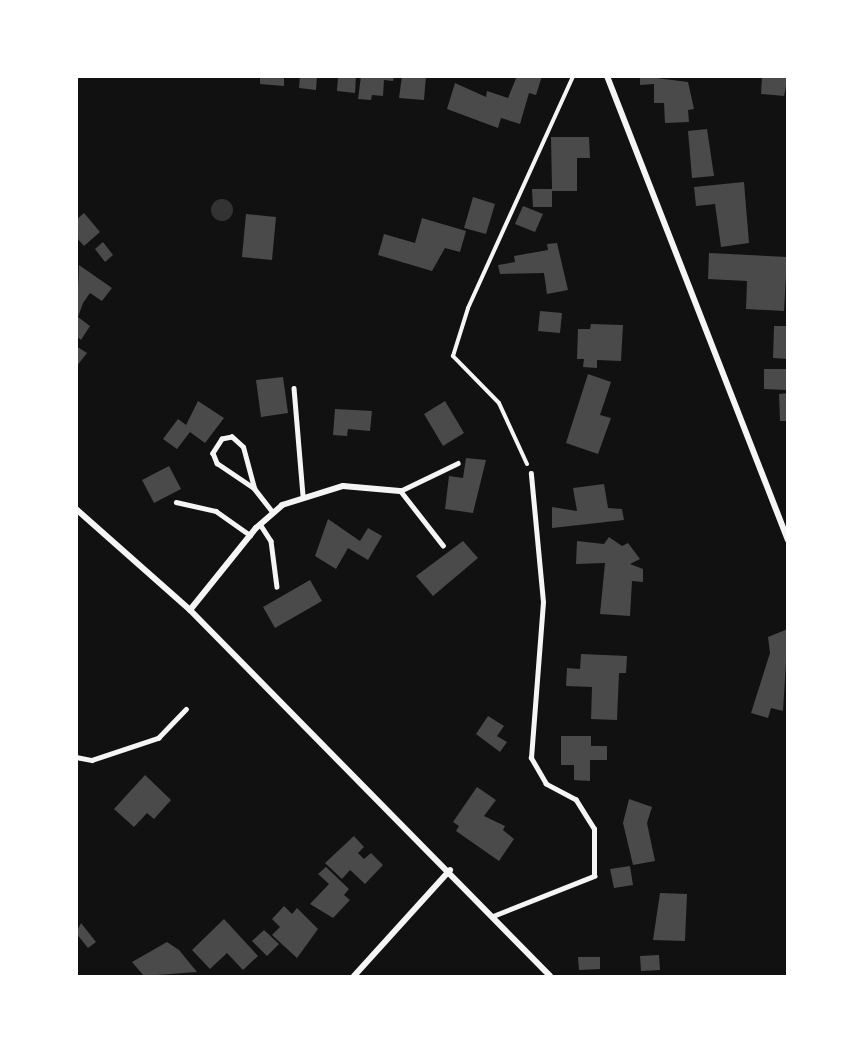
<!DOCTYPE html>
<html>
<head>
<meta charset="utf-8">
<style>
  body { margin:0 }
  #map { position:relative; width:864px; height:1053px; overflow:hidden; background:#111; font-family:Karla,sans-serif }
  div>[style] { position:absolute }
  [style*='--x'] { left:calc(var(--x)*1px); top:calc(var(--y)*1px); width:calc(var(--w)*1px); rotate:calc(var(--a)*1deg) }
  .water>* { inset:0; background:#333 }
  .round { border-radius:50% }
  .building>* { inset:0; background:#4a4a4a }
  .path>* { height:4px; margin:-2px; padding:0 2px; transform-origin:2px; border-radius:2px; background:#f5f5f5 }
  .service>* { height:4.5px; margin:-2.25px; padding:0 2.25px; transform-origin:2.25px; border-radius:2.25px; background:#f5f5f5 }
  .minor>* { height:6px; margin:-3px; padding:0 3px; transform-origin:3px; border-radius:3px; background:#f5f5f5 }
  span { translate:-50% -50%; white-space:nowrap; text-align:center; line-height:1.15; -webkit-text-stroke:6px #fff; paint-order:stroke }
  .frame { position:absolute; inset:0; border:78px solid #fff; pointer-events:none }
</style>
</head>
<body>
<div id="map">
  <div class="water">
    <i class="round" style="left:211px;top:199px;width:22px;height:22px"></i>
  </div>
  <div class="building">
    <i style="clip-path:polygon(260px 76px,284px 76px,284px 86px,260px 84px)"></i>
    <i style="clip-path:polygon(300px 76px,317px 76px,316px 90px,299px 88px)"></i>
    <i style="clip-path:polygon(338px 76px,356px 76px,355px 93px,337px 91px)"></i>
    <i style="clip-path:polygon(361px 76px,394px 76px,393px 81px,384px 80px,383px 96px,372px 95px,371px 100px,358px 99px)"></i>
    <i style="clip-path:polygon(402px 76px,426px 76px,424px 100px,399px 98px)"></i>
    <i style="clip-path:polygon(517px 76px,542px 76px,536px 95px,529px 93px,520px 124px,501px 118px,498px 128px,447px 109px,455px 83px,486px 97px,487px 91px,508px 98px)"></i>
    <i style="clip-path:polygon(640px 76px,688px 82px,694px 109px,688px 110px,689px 122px,665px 123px,664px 103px,654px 103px,654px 84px,640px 85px)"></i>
    <i style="clip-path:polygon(762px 76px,788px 76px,784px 96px,761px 94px)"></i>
    <i style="clip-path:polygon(707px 129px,714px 176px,692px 178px,688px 131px)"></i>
    <i style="clip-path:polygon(551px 137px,589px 137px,590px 158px,577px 158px,577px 191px,552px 191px,552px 207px,533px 207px,532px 189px,552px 189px)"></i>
    <i style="clip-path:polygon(744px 182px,749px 243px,721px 247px,715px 204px,696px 206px,694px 187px)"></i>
    <i style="clip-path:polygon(473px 197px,495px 204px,486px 234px,464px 228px)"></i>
    <i style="clip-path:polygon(523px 206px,543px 214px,535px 232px,515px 224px)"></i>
    <i style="clip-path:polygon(84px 213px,100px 232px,84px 246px,76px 237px,76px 220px)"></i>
    <i style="clip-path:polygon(246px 214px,276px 217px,272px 260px,242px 257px)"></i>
    <i style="clip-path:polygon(422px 218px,466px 231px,460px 252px,445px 248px,432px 271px,378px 255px,384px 234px,415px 243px)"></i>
    <i style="clip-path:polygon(103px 242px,113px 255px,105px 262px,95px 249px)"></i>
    <i style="clip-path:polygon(557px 243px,568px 290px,547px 294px,544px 273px,500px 274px,498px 265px,515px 262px,514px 256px,548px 250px,547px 244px)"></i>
    <i style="clip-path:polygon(709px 253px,787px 257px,784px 311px,746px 309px,747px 281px,708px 279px)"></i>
    <i style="clip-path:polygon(79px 265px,112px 288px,102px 301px,90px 293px,83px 303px,78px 317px,90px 326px,81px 340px,76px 336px)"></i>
    <i style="clip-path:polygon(540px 311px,562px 313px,560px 333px,538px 331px)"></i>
    <i style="clip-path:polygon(591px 324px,623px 325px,621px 361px,597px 360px,597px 368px,583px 367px,584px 359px,577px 359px,578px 329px,590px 329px)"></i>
    <i style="clip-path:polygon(774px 326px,788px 326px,788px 359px,773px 358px)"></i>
    <i style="clip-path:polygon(76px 346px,87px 353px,76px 367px)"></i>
    <i style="clip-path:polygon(764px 369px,787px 369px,786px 390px,764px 389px)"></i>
    <i style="clip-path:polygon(588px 374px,611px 382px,600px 415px,611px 418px,598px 454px,566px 443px)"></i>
    <i style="clip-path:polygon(283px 377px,288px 413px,261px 417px,256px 380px)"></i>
    <i style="clip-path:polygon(788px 393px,788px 421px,780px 421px,779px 394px)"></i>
    <i style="clip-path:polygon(198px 401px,224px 418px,205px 443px,190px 432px,177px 449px,163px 439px,178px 419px,186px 425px)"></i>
    <i style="clip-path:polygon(445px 401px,464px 433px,443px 446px,424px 414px)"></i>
    <i style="clip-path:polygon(335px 409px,372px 411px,370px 431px,348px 429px,347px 436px,333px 435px)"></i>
    <i style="clip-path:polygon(466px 458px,486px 460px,473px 513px,445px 509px,449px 476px,463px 478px)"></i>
    <i style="clip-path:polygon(169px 466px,181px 489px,154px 503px,142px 480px)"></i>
    <i style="clip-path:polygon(604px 484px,608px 508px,622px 509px,624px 520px,552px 528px,552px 507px,577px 511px,573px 488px)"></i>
    <i style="clip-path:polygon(328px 519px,360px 541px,368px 528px,382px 536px,368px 560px,348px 548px,336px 569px,315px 556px)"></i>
    <i style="clip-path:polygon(609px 537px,622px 546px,628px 543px,640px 559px,630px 564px,643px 569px,643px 582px,632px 581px,630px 616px,600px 614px,605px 563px,576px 564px,577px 541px,604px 544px)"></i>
    <i style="clip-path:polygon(463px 541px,478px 558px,433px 596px,416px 576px)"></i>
    <i style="clip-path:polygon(310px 580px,322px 601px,275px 628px,263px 607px)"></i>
    <i style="clip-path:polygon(788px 629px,783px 711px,771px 708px,768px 718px,751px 713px,770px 653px,768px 637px)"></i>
    <i style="clip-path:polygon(581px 654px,627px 656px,626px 673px,619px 673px,617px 720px,591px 719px,592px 687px,566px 686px,567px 668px,580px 669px)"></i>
    <i style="clip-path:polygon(488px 716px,504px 726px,497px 736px,507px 742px,500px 752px,476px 734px)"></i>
    <i style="clip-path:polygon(561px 736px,591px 736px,591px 746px,607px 746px,607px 760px,590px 760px,590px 781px,574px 780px,574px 765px,561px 765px)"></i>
    <i style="clip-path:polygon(145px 775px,171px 800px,154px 819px,147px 813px,134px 827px,114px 809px)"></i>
    <i style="clip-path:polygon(477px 787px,496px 800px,484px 816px,505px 826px,503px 830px,514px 839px,499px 861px,456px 831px,459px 826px,453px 822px)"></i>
    <i style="clip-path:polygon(629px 799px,652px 807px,647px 823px,655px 861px,633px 865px,623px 823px)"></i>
    <i style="clip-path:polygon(354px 836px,364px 847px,358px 853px,364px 859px,371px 853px,383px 865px,365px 884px,350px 870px,342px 879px,325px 863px)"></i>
    <i style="clip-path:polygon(630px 866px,633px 885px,614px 888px,610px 869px)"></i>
    <i style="clip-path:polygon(326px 867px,349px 889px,344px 895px,350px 900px,333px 918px,310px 904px,329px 884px,318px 874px)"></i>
    <i style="clip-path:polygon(660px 893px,687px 894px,685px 941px,653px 940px)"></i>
    <i style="clip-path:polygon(284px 906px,292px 914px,297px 908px,318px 929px,297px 958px,272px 935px,280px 927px,272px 919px)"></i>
    <i style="clip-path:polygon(224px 919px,258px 956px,243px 970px,227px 953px,210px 969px,192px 950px)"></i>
    <i style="clip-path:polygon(81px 923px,96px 942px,88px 948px,76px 933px)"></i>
    <i style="clip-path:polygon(264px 930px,279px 944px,267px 956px,252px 941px)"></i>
    <i style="clip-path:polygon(167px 942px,179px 950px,197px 972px,144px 976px,132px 962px)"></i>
    <i style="clip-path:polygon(659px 955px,660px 970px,641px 971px,640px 956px)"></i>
    <i style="clip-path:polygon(578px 957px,600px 957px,600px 969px,579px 970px)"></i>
  </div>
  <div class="path">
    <i style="--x:527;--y:464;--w:67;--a:-114.7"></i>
    <i style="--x:499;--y:403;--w:66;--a:-134.4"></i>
    <i style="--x:453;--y:356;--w:50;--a:-72.6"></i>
    <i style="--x:468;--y:308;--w:255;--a:-65.6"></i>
  </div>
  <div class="service">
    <i style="--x:294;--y:388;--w:107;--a:85.2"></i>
    <i style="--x:254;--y:488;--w:42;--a:-105"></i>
    <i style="--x:243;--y:447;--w:15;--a:-138"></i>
    <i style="--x:232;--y:437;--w:10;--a:169"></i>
    <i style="--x:222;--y:439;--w:17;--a:123"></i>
    <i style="--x:213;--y:453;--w:11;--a:68"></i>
    <i style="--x:217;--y:463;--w:45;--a:34"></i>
    <i style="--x:254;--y:488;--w:31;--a:52"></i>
    <i style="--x:176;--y:502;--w:41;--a:12.7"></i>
    <i style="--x:216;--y:511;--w:42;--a:35.2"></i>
    <i style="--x:260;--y:524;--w:20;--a:57"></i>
    <i style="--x:271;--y:541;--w:46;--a:82.6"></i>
    <i style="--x:443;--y:546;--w:70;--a:-128"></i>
    <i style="--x:400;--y:491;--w:64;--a:-25.8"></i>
    <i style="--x:76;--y:757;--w:16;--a:11"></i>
    <i style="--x:92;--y:760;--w:70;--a:-18.4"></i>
    <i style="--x:158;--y:738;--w:40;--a:-46"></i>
    <i style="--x:493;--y:916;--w:109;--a:-21.6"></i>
    <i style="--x:594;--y:876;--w:47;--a:-90"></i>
    <i style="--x:594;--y:829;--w:34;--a:-122"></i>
    <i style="--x:576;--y:800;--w:34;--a:-152"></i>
    <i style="--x:546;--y:784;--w:30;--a:-120"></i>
    <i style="--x:531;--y:758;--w:156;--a:-85.6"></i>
    <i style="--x:543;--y:602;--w:129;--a:-95.4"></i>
  </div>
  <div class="minor">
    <i style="--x:607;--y:76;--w:498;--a:68.7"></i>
    <i style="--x:76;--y:509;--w:152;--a:41.5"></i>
    <i style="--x:190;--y:610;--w:513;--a:45.47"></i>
    <i style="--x:190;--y:610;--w:105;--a:-51.2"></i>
    <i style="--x:256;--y:528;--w:35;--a:-41"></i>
    <i style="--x:282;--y:505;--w:64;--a:-17.3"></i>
    <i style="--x:343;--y:486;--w:57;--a:5"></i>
    <i style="--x:354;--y:976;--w:143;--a:-47.8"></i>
  </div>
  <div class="frame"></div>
</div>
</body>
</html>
